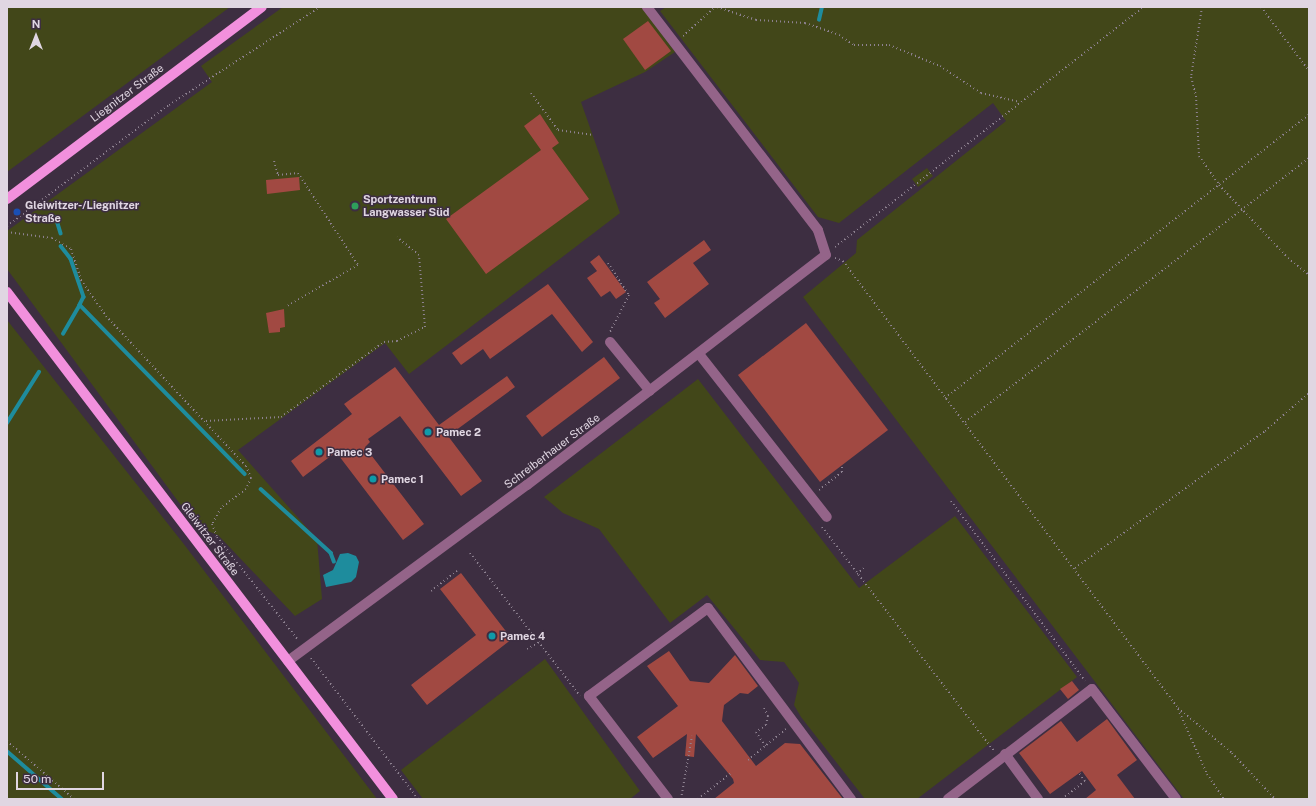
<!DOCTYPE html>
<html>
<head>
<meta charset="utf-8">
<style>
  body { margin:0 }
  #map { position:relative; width:1316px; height:806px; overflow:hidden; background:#3d2e41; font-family:"Public Sans",sans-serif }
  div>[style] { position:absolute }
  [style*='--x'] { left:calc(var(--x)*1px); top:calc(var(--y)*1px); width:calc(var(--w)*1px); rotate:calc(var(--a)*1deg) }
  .green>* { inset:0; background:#424719 }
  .water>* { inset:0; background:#1e8c9d }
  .stream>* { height:3.5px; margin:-1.75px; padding:0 1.75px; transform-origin:1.75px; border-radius:1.75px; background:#1e8c9d }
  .building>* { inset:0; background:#a14942 }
  .path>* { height:2px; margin-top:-1px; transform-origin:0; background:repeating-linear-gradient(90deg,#8e8291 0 1px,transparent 0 4px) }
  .minor>* { height:10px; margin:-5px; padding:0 5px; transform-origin:5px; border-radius:5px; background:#946489 }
  .major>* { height:10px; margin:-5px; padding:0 5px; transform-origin:5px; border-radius:5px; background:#f290dd }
  .dots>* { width:11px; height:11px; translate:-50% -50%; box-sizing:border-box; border:2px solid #3d2e41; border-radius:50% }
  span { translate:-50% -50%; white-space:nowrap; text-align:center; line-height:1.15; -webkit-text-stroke:3px #3d2e41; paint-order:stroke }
  .street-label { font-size:11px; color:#e0d6e2 }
  .poi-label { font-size:11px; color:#e0d6e2; font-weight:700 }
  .left { translate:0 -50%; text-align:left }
  .frame { position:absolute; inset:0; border:8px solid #e0d6e2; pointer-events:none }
  .north { position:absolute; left:16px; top:16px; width:40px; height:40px; -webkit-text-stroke:3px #3d2e41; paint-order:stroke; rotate:0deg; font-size:11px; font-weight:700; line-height:16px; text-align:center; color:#e0d6e2 }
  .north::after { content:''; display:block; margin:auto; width:14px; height:18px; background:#e0d6e2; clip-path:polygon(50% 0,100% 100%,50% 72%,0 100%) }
  .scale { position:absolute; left:16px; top:772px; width:88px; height:18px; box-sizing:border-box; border:2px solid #e0d6e2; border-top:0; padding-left:5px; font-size:12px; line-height:14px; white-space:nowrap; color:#e0d6e2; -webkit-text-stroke:3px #3d2e41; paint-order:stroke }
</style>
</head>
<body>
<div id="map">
  <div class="green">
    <i style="clip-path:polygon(7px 7px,230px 7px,7px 172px)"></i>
    <i style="clip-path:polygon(283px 7px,642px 7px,675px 52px,645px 72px,581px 102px,620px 213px,409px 374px,385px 343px,238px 450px,317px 539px,322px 599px,295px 616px,218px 535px,197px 527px,7px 269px,7px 231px,212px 82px,201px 66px)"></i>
    <i style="clip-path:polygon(666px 7px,1309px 7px,1309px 799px,1184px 799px,803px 297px,856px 253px,857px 240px,1006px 121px,993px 103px,839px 223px,818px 217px,660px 11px)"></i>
    <i style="clip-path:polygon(927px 168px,933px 176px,918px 187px,912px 179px)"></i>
    <i style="clip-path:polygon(7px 320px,183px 543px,377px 799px,7px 799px)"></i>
    <i style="clip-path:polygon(698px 379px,859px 588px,955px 516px,1077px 677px,917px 799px,865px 799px,801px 717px,794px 705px,799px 683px,784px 662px,760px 660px,707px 595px,670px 623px,599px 529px,563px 513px,544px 497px)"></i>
    <i style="clip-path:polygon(545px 659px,640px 791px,630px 799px,423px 799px,401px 770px)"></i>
  </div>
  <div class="water">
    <i style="clip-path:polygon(348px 553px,356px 556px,359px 562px,356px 577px,351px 582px,326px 587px,323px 575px,333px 570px,340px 554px)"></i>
  </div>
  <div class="stream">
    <i style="--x:819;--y:20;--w:13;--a:-77"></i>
    <i style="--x:56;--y:217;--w:17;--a:73"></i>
    <i style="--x:61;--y:246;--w:16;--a:52"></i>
    <i style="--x:71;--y:259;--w:40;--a:71.1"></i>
    <i style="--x:84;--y:297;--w:9;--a:117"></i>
    <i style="--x:80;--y:305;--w:236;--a:45.7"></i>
    <i style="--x:63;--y:334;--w:34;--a:-60"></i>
    <i style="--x:7;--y:423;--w:60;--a:-57.9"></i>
    <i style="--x:261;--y:489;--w:95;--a:42.4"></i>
    <i style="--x:331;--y:553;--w:9;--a:69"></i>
    <i style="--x:7;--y:751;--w:73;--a:41.1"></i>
  </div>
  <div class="building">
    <i style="clip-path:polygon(648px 21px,671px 51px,645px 70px,623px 39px)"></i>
    <i style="clip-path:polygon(540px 114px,559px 143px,552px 148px,589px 199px,486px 274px,446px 219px,541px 150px,524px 126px)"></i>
    <i style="clip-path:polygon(299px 177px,300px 190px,267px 194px,266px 180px)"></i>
    <i style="clip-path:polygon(704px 240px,711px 250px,693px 263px,709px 284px,665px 318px,654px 303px,660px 299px,647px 282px)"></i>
    <i style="clip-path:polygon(599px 255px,626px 292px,616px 299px,610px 291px,601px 297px,587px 278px,597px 271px,590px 262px)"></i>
    <i style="clip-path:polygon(548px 284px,593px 342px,582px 352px,552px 314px,490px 359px,483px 349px,461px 365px,452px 353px)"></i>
    <i style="clip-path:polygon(284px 309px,285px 327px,280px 328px,280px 332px,269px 333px,266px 313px)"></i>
    <i style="clip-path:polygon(806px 323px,888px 430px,820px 482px,738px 375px)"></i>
    <i style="clip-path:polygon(604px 357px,620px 378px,542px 437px,526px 416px)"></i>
    <i style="clip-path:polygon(395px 367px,439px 425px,507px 376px,515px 387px,448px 436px,482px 481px,461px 496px,400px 416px,368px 439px,370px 442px,365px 447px,424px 524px,403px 540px,336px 452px,303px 477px,291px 461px,352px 414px,344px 404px)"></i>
    <i style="clip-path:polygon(461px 573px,512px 639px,427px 705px,411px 685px,476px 635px,440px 589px)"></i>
    <i style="clip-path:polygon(669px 651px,690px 681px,709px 683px,735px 655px,758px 686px,748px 694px,740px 693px,724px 705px,722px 721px,756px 766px,785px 743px,800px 744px,843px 799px,714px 799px,734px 783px,733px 779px,696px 734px,694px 757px,685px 756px,687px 734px,653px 758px,637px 737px,678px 706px,647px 666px)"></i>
    <i style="clip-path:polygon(1072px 681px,1079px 690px,1068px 699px,1060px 689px)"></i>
    <i style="clip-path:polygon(1107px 719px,1137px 760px,1117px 775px,1135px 799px,1085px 799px,1096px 790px,1082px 771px,1050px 794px,1019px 753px,1061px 721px,1077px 742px)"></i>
  </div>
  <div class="path">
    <i style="--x:717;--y:7;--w:41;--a:18.4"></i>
    <i style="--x:756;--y:20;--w:49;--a:3.5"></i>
    <i style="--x:805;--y:23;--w:36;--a:19"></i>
    <i style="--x:839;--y:35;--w:18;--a:34"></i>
    <i style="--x:854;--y:45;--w:35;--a:0"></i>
    <i style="--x:889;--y:45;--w:55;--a:22.4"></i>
    <i style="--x:940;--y:66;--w:49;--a:33.4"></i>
    <i style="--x:981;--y:93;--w:40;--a:13"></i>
    <i style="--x:1202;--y:7;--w:71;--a:98.9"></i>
    <i style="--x:1191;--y:77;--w:20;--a:75"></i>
    <i style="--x:1196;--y:96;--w:60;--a:87.1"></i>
    <i style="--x:1199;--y:156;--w:35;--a:55"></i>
    <i style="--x:1219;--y:185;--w:100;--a:46.6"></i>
    <i style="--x:1288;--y:258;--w:27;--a:39"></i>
    <i style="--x:1261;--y:7;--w:80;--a:53.1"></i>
    <i style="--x:683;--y:36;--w:43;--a:-42.2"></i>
    <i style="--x:531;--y:93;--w:46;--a:53.9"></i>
    <i style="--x:558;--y:130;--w:34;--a:8"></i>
    <i style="--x:274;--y:161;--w:15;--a:74"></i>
    <i style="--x:278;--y:175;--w:20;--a:-6"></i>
    <i style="--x:298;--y:173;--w:110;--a:56.9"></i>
    <i style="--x:358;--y:265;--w:82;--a:150"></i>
    <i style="--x:7;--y:226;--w:202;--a:-36.8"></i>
    <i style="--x:169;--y:105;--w:180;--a:-33"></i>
    <i style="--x:7;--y:232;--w:45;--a:7.6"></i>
    <i style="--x:52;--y:238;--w:22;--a:30"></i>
    <i style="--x:71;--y:249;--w:33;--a:72"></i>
    <i style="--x:81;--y:280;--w:44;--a:55.2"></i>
    <i style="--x:106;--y:316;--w:205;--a:47"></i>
    <i style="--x:246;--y:466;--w:13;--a:67"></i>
    <i style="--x:251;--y:478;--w:12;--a:114"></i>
    <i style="--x:246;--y:489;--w:31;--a:143"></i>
    <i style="--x:221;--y:508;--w:18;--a:119"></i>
    <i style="--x:212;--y:524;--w:14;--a:69"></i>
    <i style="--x:217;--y:537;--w:131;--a:51.8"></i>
    <i style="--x:835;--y:247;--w:390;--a:-37.9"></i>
    <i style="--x:835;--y:258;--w:9;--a:21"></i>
    <i style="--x:843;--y:261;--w:559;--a:53.15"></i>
    <i style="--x:1178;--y:708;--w:70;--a:39.8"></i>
    <i style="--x:1232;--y:753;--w:63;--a:46.9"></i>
    <i style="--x:608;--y:263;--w:38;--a:57"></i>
    <i style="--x:629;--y:295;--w:42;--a:117.2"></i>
    <i style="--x:945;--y:398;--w:461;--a:-37.9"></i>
    <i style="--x:206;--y:421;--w:75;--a:-3.1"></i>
    <i style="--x:281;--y:417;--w:127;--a:-36.1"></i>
    <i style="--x:384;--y:342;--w:13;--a:-4"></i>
    <i style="--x:397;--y:341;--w:31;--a:-27"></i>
    <i style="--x:425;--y:327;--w:72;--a:-94.8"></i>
    <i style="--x:419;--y:255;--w:28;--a:-141"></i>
    <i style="--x:965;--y:422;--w:434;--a:-37.5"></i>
    <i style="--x:819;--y:490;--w:29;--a:-38"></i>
    <i style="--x:842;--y:472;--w:7;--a:-90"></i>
    <i style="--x:951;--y:501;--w:224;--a:53.3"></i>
    <i style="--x:822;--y:527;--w:282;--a:52.5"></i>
    <i style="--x:470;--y:553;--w:180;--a:52.4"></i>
    <i style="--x:1075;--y:568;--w:234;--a:-35.8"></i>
    <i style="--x:1265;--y:431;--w:58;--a:-40.8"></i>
    <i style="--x:857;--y:574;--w:11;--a:-41"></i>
    <i style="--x:431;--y:591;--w:33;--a:-38"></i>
    <i style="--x:527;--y:649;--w:13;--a:-29"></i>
    <i style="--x:311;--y:658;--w:177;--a:52.8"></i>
    <i style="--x:764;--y:708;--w:9;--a:63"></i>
    <i style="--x:768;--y:716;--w:9;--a:103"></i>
    <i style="--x:766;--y:725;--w:12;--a:145"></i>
    <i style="--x:756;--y:732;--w:17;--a:57"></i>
    <i style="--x:1178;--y:709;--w:71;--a:66"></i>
    <i style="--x:1207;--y:774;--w:30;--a:56"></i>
    <i style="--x:7;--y:741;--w:89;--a:40.9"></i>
    <i style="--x:748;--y:760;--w:49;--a:-39.2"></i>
    <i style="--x:681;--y:799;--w:64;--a:-80.1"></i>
    <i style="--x:698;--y:799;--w:42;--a:-38.2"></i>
    <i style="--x:1062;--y:799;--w:29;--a:-38"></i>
    <i style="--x:1085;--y:781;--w:10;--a:-127"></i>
  </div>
  <div class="minor">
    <i style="--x:610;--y:342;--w:63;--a:50.8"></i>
    <i style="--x:699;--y:354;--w:207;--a:51.9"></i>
    <i style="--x:288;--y:661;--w:297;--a:-36.4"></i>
    <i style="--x:527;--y:485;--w:377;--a:-37.6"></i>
    <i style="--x:826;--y:255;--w:26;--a:-108"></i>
    <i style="--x:818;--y:230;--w:281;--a:-127.5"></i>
    <i style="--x:1005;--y:754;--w:56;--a:53.7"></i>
    <i style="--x:668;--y:799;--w:130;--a:-127.5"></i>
    <i style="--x:589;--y:696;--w:148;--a:-36.5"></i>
    <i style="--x:708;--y:608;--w:239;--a:53.2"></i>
    <i style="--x:948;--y:799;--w:181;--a:-37.4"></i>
    <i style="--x:1092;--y:689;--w:138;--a:52.6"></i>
  </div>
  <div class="major">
    <i style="--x:7;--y:199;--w:319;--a:-37"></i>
    <i style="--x:7;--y:292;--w:637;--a:52.72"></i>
  </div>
  <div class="dots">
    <i style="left:355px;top:206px;background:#2e9e5b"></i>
    <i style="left:17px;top:212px;background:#1a4fb4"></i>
    <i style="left:428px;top:432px;background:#0f9aa8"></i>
    <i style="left:319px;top:452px;background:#0f9aa8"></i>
    <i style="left:373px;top:479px;background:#0f9aa8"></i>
    <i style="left:492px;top:636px;background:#0f9aa8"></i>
  </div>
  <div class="street-label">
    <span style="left:127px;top:93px;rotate:-37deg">Liegnitzer Straße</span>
    <span style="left:552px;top:451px;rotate:-37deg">Schreiberhauer Straße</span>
    <span style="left:210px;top:539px;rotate:53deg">Gleiwitzer Straße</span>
  </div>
  <div class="poi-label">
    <span class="left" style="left:363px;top:206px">Sportzentrum<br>Langwasser Süd</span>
    <span class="left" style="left:25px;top:212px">Gleiwitzer-/Liegnitzer<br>Straße</span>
    <span class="left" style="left:436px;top:432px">Pamec 2</span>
    <span class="left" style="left:327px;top:452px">Pamec 3</span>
    <span class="left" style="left:381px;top:479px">Pamec 1</span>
    <span class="left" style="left:500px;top:636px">Pamec 4</span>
  </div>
  <div class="frame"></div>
  <div class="north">N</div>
  <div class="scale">50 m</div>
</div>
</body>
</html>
